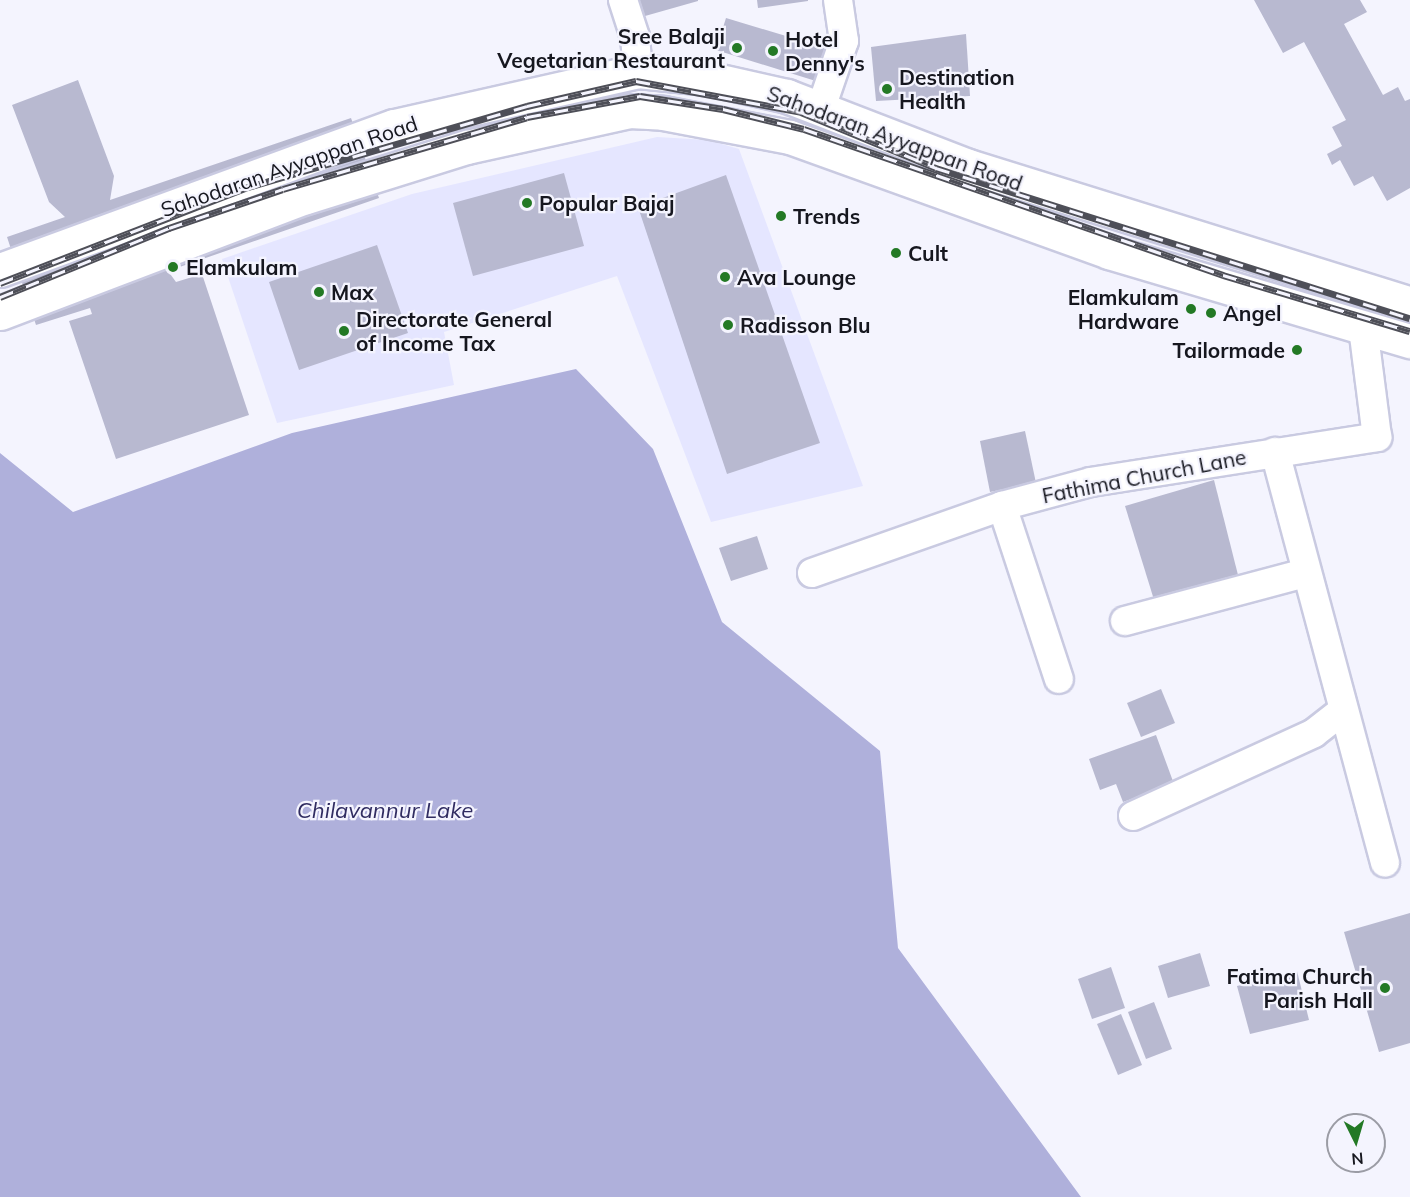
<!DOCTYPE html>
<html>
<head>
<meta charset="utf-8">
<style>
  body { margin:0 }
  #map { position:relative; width:1410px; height:1197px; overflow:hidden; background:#f4f4fe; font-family:Mulish,sans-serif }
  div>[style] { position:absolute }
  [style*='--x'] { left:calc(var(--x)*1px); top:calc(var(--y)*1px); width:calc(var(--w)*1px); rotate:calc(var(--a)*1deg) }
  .built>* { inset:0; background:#e5e6ff }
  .water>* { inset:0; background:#afb0db }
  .building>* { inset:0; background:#b8b9d0 }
  .roads { filter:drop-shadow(2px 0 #c9cae1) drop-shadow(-2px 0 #c9cae1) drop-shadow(0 2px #c9cae1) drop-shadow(0 -2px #c9cae1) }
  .street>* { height:28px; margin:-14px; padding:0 14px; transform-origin:14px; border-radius:14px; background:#fff }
  .primary>* { height:33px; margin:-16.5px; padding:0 16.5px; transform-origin:16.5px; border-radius:16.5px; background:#fff }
  .rail>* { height:7px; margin-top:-3.5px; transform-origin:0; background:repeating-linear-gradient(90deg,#f4f4fe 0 14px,#4e4f58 0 28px); box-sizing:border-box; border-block:2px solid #4e4f58 }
  .dots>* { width:16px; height:16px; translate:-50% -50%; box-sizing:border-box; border:3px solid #f4f4fe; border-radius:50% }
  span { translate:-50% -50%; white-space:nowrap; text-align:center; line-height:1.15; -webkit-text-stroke:4.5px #f4f4fe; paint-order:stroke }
  .poi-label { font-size:21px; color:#16171f; font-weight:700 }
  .right { translate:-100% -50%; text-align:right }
  .left { translate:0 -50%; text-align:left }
  .street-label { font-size:21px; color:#16171f }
  .water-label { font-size:22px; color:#302c61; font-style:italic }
  .north { position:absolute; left:1326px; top:1113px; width:60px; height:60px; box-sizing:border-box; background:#f4f4fe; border:2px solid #9b9ca5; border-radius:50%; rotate:175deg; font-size:16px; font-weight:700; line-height:24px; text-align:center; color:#16171f }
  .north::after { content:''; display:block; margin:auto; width:21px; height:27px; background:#237925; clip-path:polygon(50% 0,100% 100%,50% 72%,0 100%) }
</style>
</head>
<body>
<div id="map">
  <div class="built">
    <i style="clip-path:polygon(657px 137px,708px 140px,739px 149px,863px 486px,711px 522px,617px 276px,444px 332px,454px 385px,277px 423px,222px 259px,412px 194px)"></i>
  </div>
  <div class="water">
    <i style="clip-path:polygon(576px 369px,653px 449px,722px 622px,880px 751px,898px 948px,1081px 1197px,0 1197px,0 453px,73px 512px,292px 433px)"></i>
  </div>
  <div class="building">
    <i style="clip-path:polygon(633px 0,698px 0,698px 1px,638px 18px)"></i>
    <i style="clip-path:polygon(757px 0,808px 0,808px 1px,758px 8px)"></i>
    <i style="clip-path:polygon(1254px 0,1360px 0,1367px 12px,1344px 24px,1383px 95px,1398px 87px,1405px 101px,1410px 99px,1410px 188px,1387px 201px,1373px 176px,1354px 186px,1340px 160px,1332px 165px,1327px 154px,1342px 146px,1332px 127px,1346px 120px,1304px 42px,1283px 53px)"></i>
    <i style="clip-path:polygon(726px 18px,829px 49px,819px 82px,716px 50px)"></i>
    <i style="clip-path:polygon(966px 34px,970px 96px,876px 101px,871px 47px)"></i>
    <i style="clip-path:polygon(78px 80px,114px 176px,110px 200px,351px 118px,379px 198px,168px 271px,176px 282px,202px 274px,249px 415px,116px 459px,69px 321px,92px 314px,90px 308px,36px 325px,7px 237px,65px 217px,49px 202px,12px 105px)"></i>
    <i style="clip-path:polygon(564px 173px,584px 246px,473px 276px,453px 203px)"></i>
    <i style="clip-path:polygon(726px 175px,820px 443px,727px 474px,638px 207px)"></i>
    <i style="clip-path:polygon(377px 245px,408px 333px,299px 370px,269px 282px)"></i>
    <i style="clip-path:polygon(1025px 431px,1036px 483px,990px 492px,980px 441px)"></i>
    <i style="clip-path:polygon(1214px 480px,1238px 575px,1155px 603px,1125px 506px)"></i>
    <i style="clip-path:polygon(757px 536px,768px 569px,731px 581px,719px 548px)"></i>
    <i style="clip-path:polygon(1161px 689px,1175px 723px,1141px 737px,1127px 703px)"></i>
    <i style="clip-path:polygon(1156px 735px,1174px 784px,1123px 802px,1116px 784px,1100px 790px,1089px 759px)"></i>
    <i style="clip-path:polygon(1410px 913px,1410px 1043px,1379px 1052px,1344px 932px)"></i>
    <i style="clip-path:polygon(1200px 953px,1210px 986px,1168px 998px,1158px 966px)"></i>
    <i style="clip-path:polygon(1111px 967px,1125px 1008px,1092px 1019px,1078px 979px)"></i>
    <i style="clip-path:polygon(1297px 971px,1309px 1020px,1250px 1034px,1237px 986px)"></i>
    <i style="clip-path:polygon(1154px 1002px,1172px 1049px,1146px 1059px,1128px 1012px)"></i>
    <i style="clip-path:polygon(1121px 1014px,1142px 1065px,1118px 1075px,1097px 1024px)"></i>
  </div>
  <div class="roads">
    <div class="street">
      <i style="--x:623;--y:0;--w:39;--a:72"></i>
      <i style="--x:635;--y:37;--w:34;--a:85"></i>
      <i style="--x:821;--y:108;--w:71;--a:-71.1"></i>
      <i style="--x:844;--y:41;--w:41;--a:-98.3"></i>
      <i style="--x:1275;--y:452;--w:425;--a:75"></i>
      <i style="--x:1002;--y:506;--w:182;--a:71.8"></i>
      <i style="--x:812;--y:573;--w:201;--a:-19.4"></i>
      <i style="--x:1002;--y:506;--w:92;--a:-15.1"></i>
      <i style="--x:1091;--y:482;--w:290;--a:-8.9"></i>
      <i style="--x:1377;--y:437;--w:110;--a:-97.3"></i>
      <i style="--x:1125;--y:621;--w:186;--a:-14.9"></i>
      <i style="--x:1133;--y:816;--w:199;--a:-24.6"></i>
      <i style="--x:1314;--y:733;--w:37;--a:-38"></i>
    </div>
    <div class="primary">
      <i style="--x:0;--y:270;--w:419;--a:-20.1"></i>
      <i style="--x:394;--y:126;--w:250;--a:-12.7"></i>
      <i style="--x:638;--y:71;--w:69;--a:5.8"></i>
      <i style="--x:707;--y:78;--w:82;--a:12.7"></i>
      <i style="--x:787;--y:96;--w:194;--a:21.1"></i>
      <i style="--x:968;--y:166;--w:463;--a:17.3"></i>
      <i style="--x:0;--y:313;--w:327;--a:-20.8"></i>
      <i style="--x:306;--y:197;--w:169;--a:-17.3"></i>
      <i style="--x:467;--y:147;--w:166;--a:-12.5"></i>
      <i style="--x:629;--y:111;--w:34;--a:3"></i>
      <i style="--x:663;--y:113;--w:129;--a:10.7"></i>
      <i style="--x:790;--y:137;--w:339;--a:19.8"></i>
      <i style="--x:1109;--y:252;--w:314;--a:16.5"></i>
    </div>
  </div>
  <div class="rail">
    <i style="--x:0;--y:283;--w:263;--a:-21.2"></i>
    <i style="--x:245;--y:188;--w:294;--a:-16.2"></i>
    <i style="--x:527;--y:106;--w:112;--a:-12.9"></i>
    <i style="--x:636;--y:81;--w:168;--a:10.6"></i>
    <i style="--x:801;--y:112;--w:146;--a:22.5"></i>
    <i style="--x:936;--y:168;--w:497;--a:17.6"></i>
    <i style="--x:0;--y:297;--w:183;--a:-22.2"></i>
    <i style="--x:169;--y:228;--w:120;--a:-18.9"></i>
    <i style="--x:283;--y:189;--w:254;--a:-16.4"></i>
    <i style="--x:527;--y:117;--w:115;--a:-10.5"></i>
    <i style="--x:640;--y:96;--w:84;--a:8.9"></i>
    <i style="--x:723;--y:109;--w:83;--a:13.9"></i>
    <i style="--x:804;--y:129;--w:444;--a:19.2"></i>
    <i style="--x:1223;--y:275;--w:195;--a:16.7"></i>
  </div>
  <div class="dots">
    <i style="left:737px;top:48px;background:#237925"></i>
    <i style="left:773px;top:51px;background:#237925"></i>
    <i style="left:887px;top:89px;background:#237925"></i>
    <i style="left:527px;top:203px;background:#237925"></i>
    <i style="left:781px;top:216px;background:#237925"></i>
    <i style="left:896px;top:253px;background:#237925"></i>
    <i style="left:173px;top:267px;background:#237925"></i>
    <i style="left:725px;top:277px;background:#237925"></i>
    <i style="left:319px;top:292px;background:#237925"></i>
    <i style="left:1191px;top:309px;background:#237925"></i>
    <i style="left:1211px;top:313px;background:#237925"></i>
    <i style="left:728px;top:325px;background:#237925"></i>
    <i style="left:344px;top:331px;background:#237925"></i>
    <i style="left:1297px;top:350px;background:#237925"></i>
    <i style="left:1385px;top:988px;background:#237925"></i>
  </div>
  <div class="poi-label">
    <span class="right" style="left:725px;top:48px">Sree Balaji<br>Vegetarian Restaurant</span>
    <span class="left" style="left:785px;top:51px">Hotel<br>Denny's</span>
    <span class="left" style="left:899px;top:89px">Destination<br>Health</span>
    <span class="left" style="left:539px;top:203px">Popular Bajaj</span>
    <span class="left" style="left:793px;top:216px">Trends</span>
    <span class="left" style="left:908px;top:253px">Cult</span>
    <span class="left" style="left:186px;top:267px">Elamkulam</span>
    <span class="left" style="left:737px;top:277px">Ava Lounge</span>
    <span class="left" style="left:331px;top:292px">Max</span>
    <span class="right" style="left:1179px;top:309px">Elamkulam<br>Hardware</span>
    <span class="left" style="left:1223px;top:313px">Angel</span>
    <span class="left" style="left:356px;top:331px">Directorate General<br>of Income Tax</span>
    <span class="left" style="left:740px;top:325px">Radisson Blu</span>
    <span class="right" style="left:1285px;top:350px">Tailormade</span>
    <span class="right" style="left:1373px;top:988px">Fatima Church<br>Parish Hall</span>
  </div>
  <div class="street-label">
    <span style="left:895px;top:138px;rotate:20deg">Sahodaran Ayyappan Road</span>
    <span style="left:289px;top:166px;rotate:-19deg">Sahodaran Ayyappan Road</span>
    <span style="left:1144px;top:476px;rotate:-11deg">Fathima Church Lane</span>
  </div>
  <div class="water-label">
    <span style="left:385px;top:811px">Chilavannur Lake</span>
  </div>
  <div class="north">N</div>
</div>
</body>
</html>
